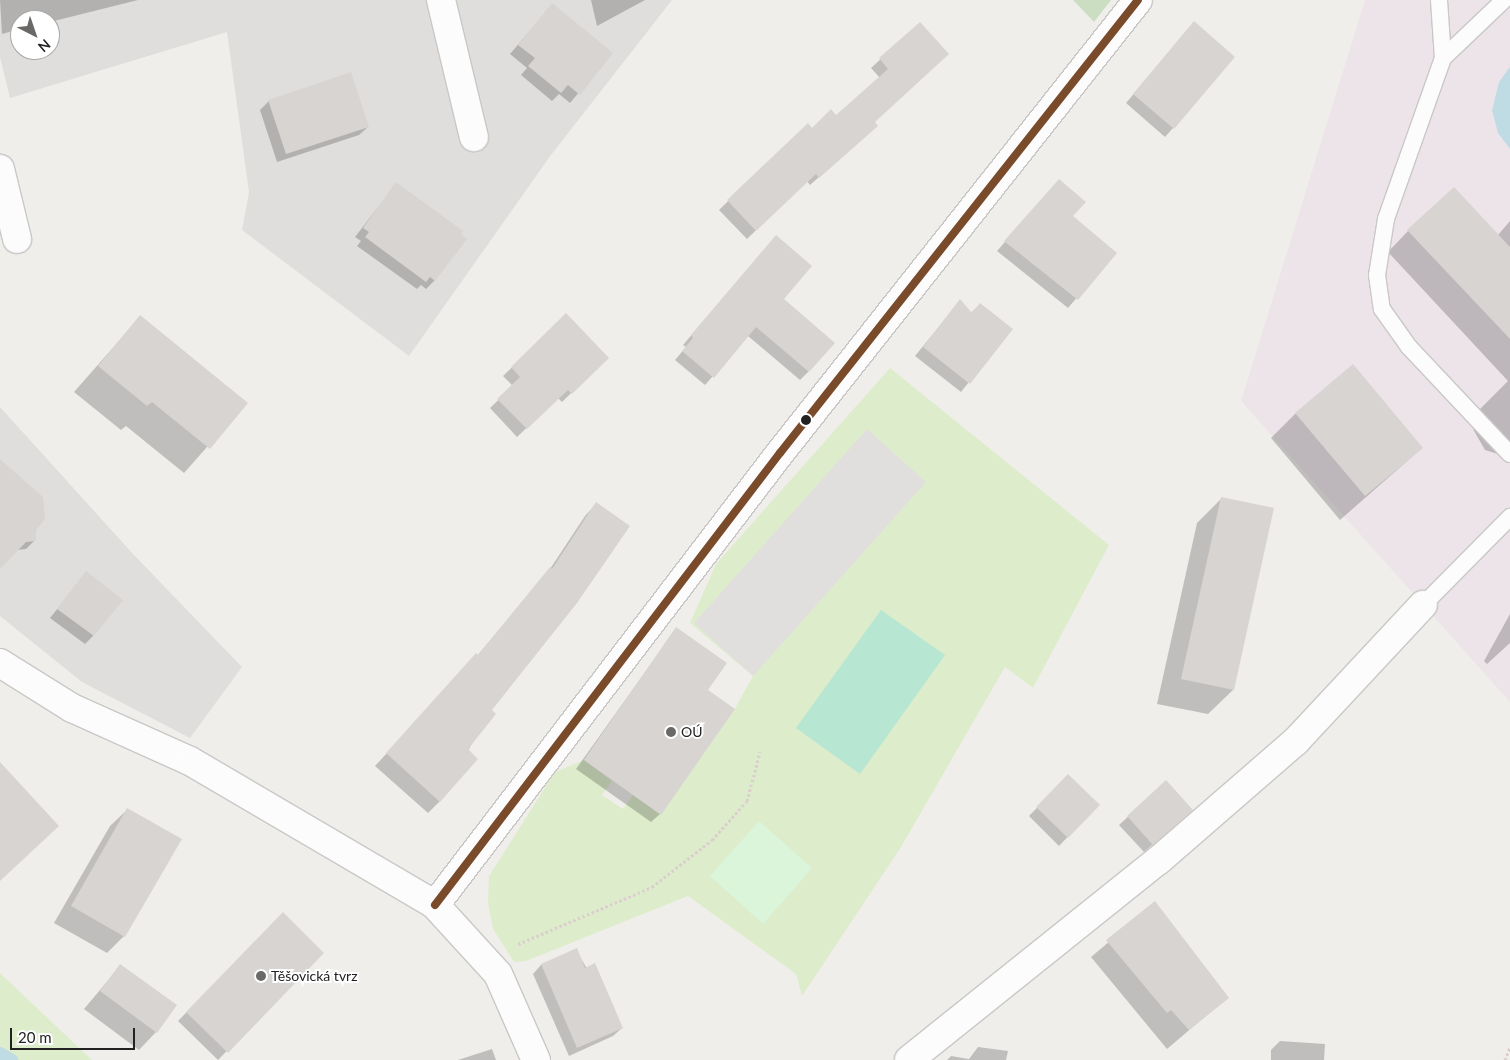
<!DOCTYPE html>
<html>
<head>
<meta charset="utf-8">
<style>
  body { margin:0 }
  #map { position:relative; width:1510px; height:1060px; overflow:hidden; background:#f0eeeb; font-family:Lato,sans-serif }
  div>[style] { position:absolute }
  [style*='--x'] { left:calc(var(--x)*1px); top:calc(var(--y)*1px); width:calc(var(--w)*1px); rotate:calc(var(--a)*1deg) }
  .residential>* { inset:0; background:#dfdedc }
  .industrial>* { inset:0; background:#ede4e9 }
  .grass>* { inset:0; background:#ddeccb }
  .forest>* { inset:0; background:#cbdec1 }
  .park>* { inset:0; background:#daf5da }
  .pitch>* { inset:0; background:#b7e6d2 }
  .parking>* { inset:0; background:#e0dfde }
  .water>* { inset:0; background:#bfdbe3 }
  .shadow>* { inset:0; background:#0003 }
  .stream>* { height:12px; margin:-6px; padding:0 6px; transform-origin:6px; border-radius:6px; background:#bfdbe3 }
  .building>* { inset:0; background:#d7d4d2 }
  .path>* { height:3px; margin-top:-1.5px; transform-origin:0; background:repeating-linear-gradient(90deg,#dccecd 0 2.5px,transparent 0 5px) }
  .roads { filter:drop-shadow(1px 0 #c9c8c7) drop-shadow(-1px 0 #c9c8c7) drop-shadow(0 1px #c9c8c7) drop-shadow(0 -1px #c9c8c7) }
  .service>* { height:16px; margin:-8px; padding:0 8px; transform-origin:8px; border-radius:8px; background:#fdfcfc }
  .minor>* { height:28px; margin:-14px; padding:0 14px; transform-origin:14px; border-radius:14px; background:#fdfcfc }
  .tertiary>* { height:28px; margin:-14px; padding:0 14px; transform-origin:14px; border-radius:14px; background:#fdfcfc }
  .bus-1>* { height:8px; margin:-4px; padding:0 4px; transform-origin:4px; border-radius:4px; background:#7a4b2a }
  .dots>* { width:14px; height:14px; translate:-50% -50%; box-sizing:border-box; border:2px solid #fff; border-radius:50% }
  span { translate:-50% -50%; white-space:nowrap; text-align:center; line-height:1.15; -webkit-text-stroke:4px #fff; paint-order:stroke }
  .poi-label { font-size:14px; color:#222 }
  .left { translate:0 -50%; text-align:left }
  .north { position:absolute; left:10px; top:10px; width:50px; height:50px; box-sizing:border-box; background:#fff; border:1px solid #a7a7a7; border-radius:50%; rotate:139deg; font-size:14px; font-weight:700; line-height:20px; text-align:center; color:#222 }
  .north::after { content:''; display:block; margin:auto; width:18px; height:22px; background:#6a6968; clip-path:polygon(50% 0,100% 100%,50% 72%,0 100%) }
  .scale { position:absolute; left:10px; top:1028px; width:125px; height:22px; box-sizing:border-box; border:2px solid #222; border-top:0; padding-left:6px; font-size:15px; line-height:18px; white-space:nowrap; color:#222; -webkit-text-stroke:4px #fff; paint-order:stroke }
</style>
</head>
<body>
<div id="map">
  <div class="residential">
    <i style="clip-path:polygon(evenodd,0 0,672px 0,551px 155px,409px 356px,242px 230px,249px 192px,227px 32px,10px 98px,0 57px,0 0,20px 20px,50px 20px,50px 50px,20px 50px,20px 20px)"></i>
    <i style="clip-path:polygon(0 407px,133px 554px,242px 667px,190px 738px,82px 682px,0 616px)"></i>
  </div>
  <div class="industrial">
    <i style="clip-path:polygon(1365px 0,1510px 0,1510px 702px,1241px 401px)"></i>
  </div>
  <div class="grass">
    <i style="clip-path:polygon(890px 368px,1109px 545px,1033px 688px,1005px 667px,901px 847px,802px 996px,796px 974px,688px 896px,526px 961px,514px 962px,493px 929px,488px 903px,489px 876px,555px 772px,584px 760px,612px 781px,602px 795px,623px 809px,633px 795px,661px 814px,733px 712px,753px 676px,690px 623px,716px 564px)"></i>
    <i style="clip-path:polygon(0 973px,92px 1060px,0 1060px)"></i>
  </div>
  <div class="forest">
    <i style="clip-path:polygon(1073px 0,1111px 0,1094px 22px)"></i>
  </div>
  <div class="park">
    <i style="clip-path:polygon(759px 821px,812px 868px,763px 924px,710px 876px)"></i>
  </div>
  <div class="pitch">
    <i style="clip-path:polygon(881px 610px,945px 655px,860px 774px,796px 728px)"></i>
  </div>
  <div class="parking">
    <i style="clip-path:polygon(867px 429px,926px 482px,753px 676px,694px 623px)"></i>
  </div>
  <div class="water">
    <i style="clip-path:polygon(1509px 68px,1510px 67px,1510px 149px,1498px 133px,1492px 110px,1499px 82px)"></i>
  </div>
  <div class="shadow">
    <i style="clip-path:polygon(0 0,138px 0,50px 22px,20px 20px,20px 29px,2px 34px)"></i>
    <i style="clip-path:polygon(591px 0,645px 0,597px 26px)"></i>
    <i style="clip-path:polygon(552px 5px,612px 53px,570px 103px,559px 94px,552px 101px,521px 75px,527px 68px,510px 54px)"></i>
    <i style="clip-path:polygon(920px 23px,868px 134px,810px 185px,807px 181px,747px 239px,719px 210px,808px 124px,812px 130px,836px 116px,880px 78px,871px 68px)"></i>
    <i style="clip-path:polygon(1186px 32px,1173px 128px,1165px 137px,1126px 103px)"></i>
    <i style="clip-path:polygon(269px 101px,368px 127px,359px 135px,277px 162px,260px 110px)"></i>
    <i style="clip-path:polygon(1059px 180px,1071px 216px,1115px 253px,1068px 308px,997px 251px)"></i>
    <i style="clip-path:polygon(396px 184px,435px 280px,426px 289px,421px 285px,417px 289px,357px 246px,361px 241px,355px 237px)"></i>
    <i style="clip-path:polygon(1510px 221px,1510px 453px,1501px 455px,1485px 450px,1473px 429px,1479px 410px,1508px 381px,1388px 252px,1408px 231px,1498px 235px)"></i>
    <i style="clip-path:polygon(776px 236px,782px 299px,809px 371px,800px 380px,748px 336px,705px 385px,675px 360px,686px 347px,683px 345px)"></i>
    <i style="clip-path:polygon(960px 301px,971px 313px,980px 304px,1011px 329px,961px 392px,915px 356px)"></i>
    <i style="clip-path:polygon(566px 315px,607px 358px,562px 402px,558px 398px,517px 437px,490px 408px,513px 386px,503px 376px)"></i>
    <i style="clip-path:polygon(140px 317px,246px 403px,184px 473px,126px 426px,121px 430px,74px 392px)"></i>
    <i style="clip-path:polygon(1296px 413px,1422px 448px,1340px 520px,1271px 438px)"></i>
    <i style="clip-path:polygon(0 470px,34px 530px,35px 540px,26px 549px,16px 550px,0 560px)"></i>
    <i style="clip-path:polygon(1222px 498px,1233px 690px,1208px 714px,1157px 704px,1197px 523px)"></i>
    <i style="clip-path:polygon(596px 504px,490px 711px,440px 801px,428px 813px,375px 766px,477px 656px,550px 569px,585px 516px)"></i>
    <i style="clip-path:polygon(86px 573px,93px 636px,85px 644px,50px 618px)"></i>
    <i style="clip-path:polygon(1510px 614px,1510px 643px,1487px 664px,1484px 661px)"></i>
    <i style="clip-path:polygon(676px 629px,707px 691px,660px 814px,651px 822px,576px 769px)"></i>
    <i style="clip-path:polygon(1068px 776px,1098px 805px,1059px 846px,1029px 816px)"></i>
    <i style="clip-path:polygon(1166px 782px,1183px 818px,1144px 852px,1119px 825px)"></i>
    <i style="clip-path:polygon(128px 809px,124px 936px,107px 953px,54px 923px,110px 826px)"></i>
    <i style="clip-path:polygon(1155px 903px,1228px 997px,1167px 1049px,1091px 957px)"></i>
    <i style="clip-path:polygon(283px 914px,322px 953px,218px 1060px,178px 1021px)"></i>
    <i style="clip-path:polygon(576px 950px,622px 1028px,613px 1036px,569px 1056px,533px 974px,541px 965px)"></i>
    <i style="clip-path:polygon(121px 965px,156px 1032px,139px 1050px,84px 1009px)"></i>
    <i style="clip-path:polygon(1280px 1041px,1325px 1044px,1324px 1060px,1271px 1060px,1271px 1050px)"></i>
    <i style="clip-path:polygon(978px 1047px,1008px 1051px,1006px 1060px,947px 1060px,951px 1056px,969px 1059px)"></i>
    <i style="clip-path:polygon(492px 1049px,496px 1060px,458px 1060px)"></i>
  </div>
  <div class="stream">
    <i style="--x:0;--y:1053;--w:14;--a:30"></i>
  </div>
  <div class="building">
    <i style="clip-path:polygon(552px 3px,613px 53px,580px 95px,568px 85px,561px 93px,528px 66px,535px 58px,518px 45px)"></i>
    <i style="clip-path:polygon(1194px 21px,1235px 57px,1174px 129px,1133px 94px)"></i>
    <i style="clip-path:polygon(920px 22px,949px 54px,875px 122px,878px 126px,819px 178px,816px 174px,756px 231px,727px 200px,808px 123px,812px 128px,831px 109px,836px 115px,888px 69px,879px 58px)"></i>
    <i style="clip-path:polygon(351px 72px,369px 127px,286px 154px,268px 100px)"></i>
    <i style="clip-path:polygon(1059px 179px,1086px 202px,1073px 216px,1117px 253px,1078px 300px,1004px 241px)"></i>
    <i style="clip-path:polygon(396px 182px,463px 231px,461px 234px,467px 239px,435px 281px,430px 277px,426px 282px,365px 237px,369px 232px,363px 228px)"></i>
    <i style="clip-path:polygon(1454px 187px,1510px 247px,1510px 339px,1407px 230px)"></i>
    <i style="clip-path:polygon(776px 235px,812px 266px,784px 299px,835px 343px,809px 372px,756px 327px,714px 378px,682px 351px,693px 338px,691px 335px)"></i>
    <i style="clip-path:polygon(960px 299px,972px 313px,980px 303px,1013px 329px,970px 384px,923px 347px)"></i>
    <i style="clip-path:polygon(566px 313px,609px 358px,572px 394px,568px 390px,527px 429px,497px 399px,520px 377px,511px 367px)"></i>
    <i style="clip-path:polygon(140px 315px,248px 403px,210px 449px,152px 402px,147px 406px,98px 366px)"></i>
    <i style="clip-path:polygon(1353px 364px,1423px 448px,1365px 496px,1295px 413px)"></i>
    <i style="clip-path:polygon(0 459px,43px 497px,45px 519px,36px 530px,36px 541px,26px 542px,0 569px)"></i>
    <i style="clip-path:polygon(1221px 497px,1274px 508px,1234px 690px,1181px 679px)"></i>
    <i style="clip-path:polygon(596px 502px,630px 526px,577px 603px,492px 710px,496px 714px,468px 749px,478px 759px,440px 802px,386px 753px,476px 653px,478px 655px,550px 567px,552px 569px)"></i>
    <i style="clip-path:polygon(86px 571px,123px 600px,94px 636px,57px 609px)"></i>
    <i style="clip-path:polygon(676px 627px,727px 663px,708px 690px,735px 709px,661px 815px,584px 760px)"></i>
    <i style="clip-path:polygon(0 762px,59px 826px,0 881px)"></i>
    <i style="clip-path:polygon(1068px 774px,1100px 805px,1068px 838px,1036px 807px)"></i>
    <i style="clip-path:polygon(1166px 780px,1193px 810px,1153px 845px,1127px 816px)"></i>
    <i style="clip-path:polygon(127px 808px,182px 839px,125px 937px,71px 906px)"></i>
    <i style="clip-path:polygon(1155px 901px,1229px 998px,1189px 1030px,1171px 1010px,1167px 1013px,1106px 940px)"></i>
    <i style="clip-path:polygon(283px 912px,324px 953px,228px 1053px,186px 1012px)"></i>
    <i style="clip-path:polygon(577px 948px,585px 968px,595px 963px,623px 1028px,577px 1048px,541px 964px)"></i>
    <i style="clip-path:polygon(120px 964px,177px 1005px,157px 1033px,100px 991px)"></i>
  </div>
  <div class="path">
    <i style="--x:518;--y:944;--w:146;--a:-23"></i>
    <i style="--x:652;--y:887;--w:76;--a:-38.1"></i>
    <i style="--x:712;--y:840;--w:52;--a:-48.1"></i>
    <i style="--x:747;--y:801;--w:51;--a:-75.1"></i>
    <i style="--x:1505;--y:1060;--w:14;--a:-69"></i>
  </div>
  <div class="roads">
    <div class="service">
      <i style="--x:1439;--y:0;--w:58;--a:86.1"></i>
      <i style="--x:1504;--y:0;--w:84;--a:136.4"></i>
      <i style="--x:1443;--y:58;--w:171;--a:109.5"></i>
      <i style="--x:1386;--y:219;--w:57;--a:99.1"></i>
      <i style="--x:1377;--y:275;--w:34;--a:82"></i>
      <i style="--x:1382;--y:309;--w:47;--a:54.6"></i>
      <i style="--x:1409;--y:347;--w:147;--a:46.7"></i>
      <i style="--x:1423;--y:605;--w:124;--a:-45.3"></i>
    </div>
    <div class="minor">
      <i style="--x:441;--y:0;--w:141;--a:76.5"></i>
      <i style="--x:0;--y:169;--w:72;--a:76.3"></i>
      <i style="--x:435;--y:905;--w:93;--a:47.6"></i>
      <i style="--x:498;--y:974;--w:94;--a:66.2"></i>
      <i style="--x:909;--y:1060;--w:320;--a:-38.7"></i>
      <i style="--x:1159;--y:860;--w:181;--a:-41"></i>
      <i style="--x:1296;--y:741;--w:186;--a:-47"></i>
    </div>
    <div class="tertiary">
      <i style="--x:0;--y:663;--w:85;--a:32"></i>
      <i style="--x:72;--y:708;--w:129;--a:24.2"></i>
      <i style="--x:190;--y:761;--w:284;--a:30.4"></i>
      <i style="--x:435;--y:905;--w:569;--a:-52.65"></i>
      <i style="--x:780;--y:453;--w:577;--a:-51.68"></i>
    </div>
  </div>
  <div class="bus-1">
    <i style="--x:435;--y:905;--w:569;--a:-52.65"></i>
    <i style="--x:780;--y:453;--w:577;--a:-51.68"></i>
  </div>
  <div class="dots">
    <i style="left:806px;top:420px;background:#222"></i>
    <i style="left:671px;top:732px;background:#6a6968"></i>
    <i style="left:261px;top:976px;background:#6a6968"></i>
  </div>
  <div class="poi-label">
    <span class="left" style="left:681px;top:732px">OÚ</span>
    <span class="left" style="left:271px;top:976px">Těšovická tvrz</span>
  </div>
  <div class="north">N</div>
  <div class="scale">20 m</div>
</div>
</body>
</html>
